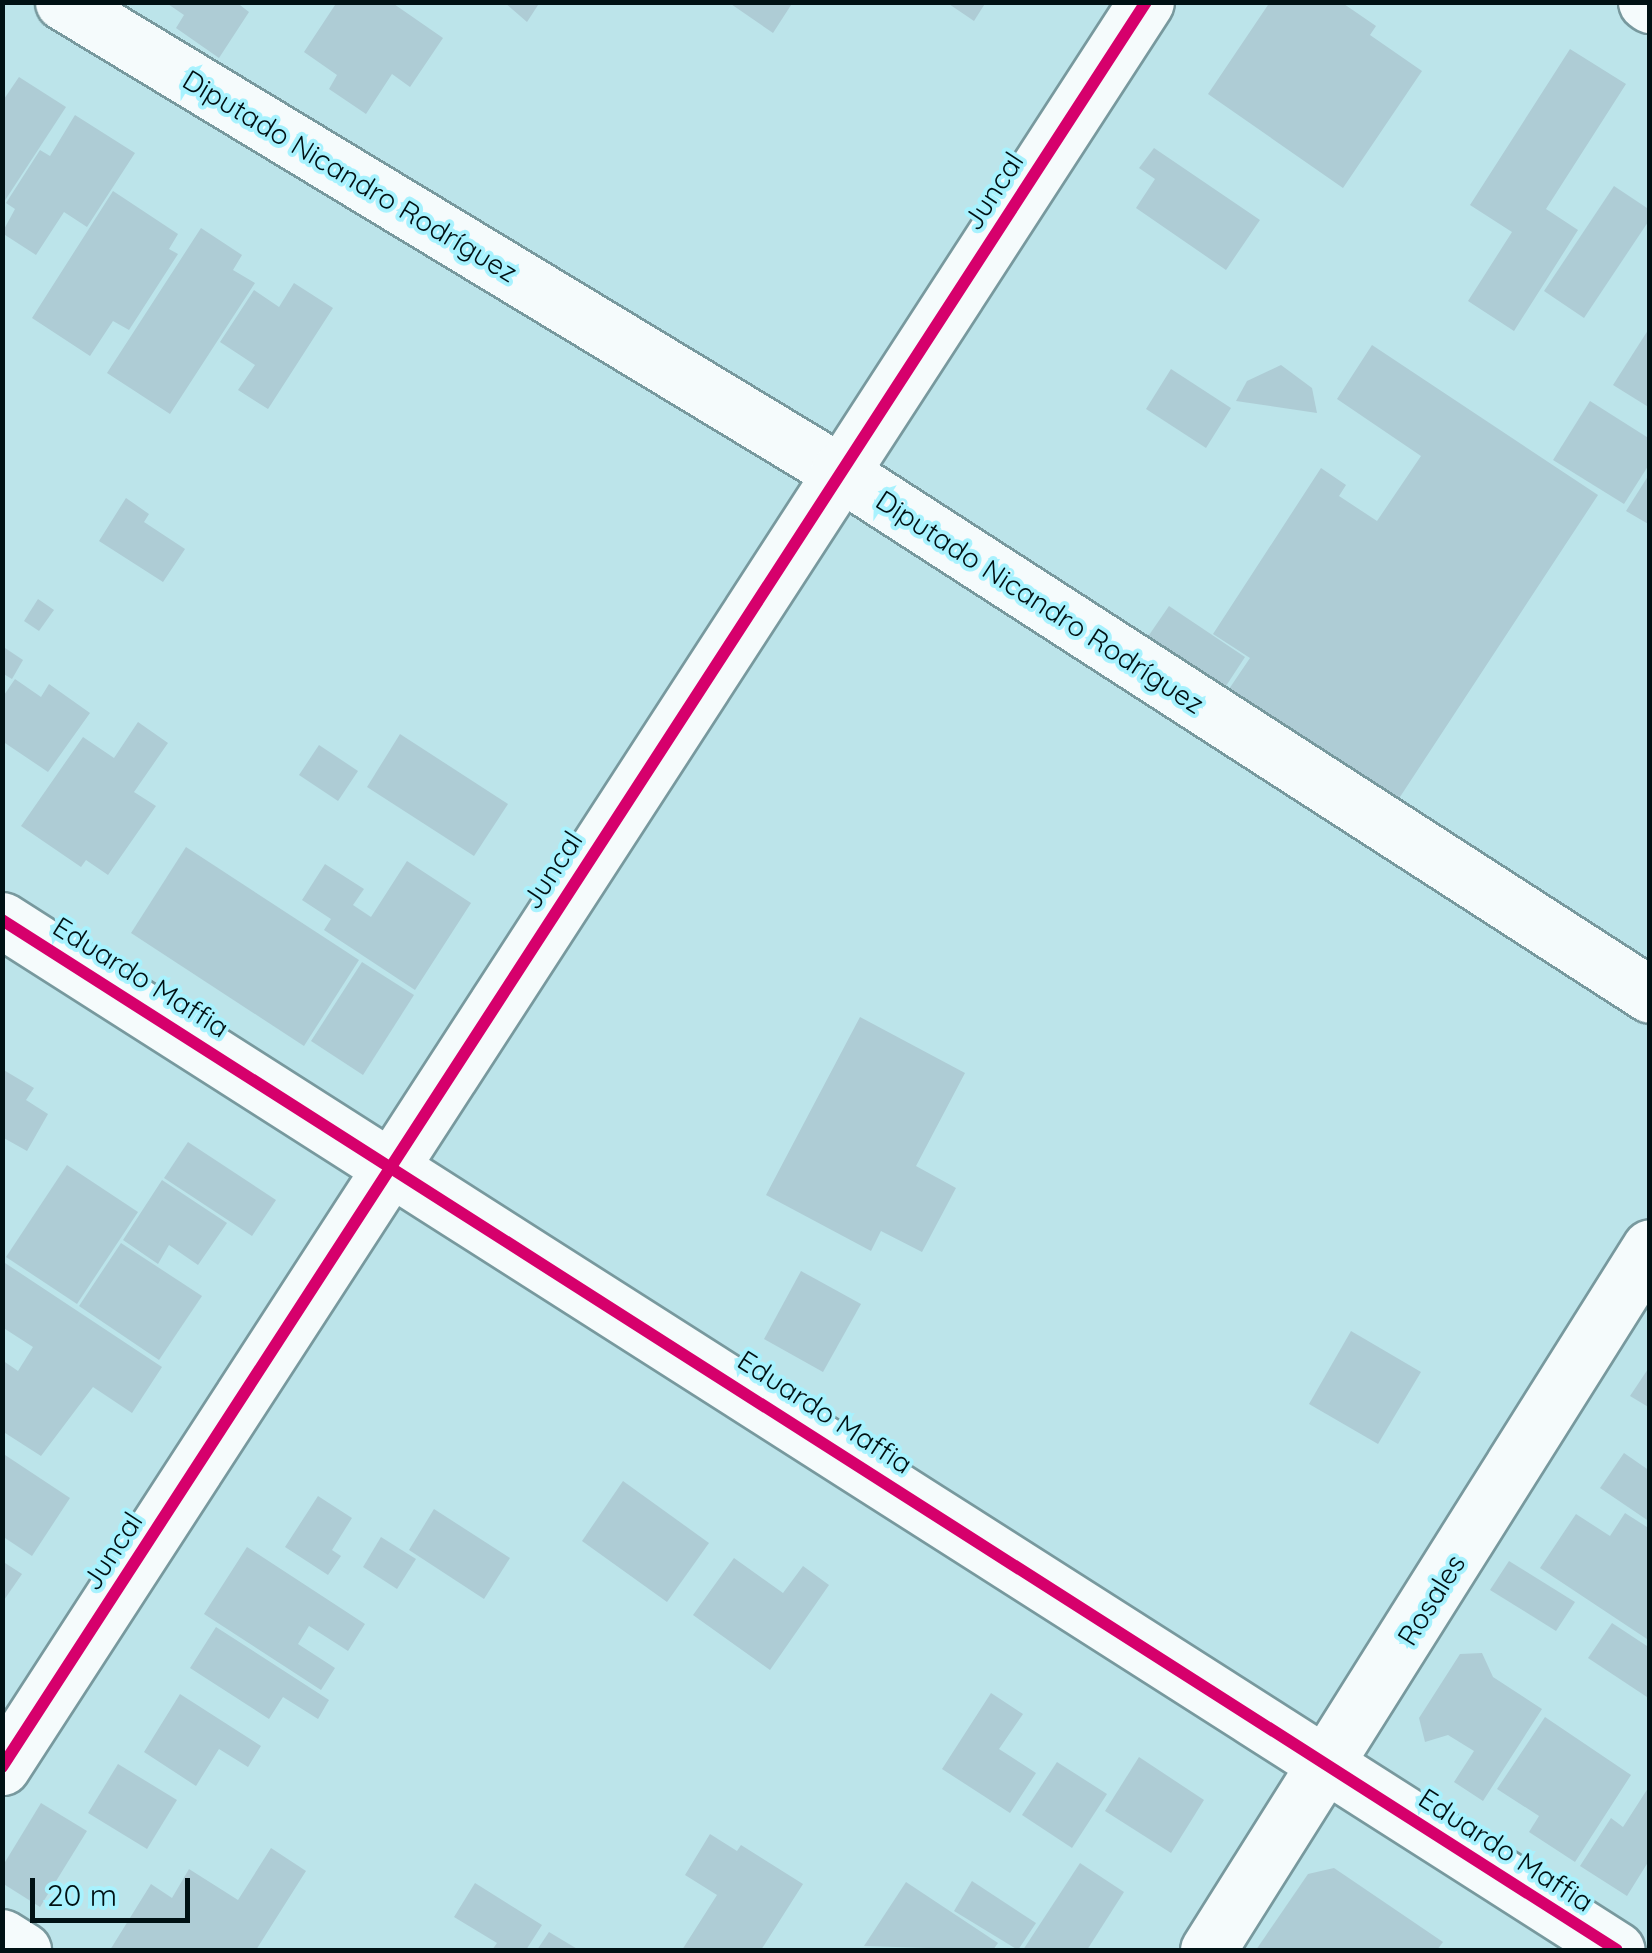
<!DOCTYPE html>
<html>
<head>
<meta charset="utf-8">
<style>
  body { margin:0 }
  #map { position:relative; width:1652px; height:1953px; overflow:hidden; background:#bce4ea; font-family:Quicksand,sans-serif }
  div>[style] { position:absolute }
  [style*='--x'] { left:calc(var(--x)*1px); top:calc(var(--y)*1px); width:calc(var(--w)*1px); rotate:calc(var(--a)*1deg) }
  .building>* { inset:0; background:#aeccd5 }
  .roads { filter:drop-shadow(2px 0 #78999e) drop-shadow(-2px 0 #78999e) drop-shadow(0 2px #78999e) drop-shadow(0 -2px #78999e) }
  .street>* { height:55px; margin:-27.5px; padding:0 27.5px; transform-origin:27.5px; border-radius:27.5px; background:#f5fbfc }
  .secondary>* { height:55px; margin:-27.5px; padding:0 27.5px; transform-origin:27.5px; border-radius:27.5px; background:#f5fbfc }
  .cycleway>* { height:12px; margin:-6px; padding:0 6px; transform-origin:6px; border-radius:6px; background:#d6006c }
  span { translate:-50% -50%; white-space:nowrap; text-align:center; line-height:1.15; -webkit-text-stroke:8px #a8f2fe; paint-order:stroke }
  .street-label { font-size:28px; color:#001114 }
  .frame { position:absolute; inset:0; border:5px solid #001114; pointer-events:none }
  .scale { position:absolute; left:30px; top:1878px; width:160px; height:45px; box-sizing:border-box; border:5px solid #001114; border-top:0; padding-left:12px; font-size:30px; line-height:35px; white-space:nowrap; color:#001114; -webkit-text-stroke:8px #a8f2fe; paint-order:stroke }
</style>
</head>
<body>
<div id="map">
  <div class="building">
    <i style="clip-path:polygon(165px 2px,236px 2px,249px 12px,219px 58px,176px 28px,184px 15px)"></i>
    <i style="clip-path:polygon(337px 2px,391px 2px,443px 38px,410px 87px,392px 74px,366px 114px,329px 89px,337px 75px,304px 52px)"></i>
    <i style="clip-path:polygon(504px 2px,540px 2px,527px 22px)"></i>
    <i style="clip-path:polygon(728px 2px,793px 2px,773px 33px)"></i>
    <i style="clip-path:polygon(946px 2px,986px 2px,974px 21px)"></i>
    <i style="clip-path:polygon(1270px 2px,1341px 2px,1376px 26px,1370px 35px,1422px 71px,1343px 188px,1208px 94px)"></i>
    <i style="clip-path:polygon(1570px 49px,1626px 84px,1546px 209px,1578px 230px,1514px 331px,1468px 301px,1512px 232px,1470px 205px)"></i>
    <i style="clip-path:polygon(19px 77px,66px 107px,2px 205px,2px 102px)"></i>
    <i style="clip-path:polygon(75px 115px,135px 153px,87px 227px,64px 212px,36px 255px,2px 233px,15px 209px,6px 203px,40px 150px,50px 156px)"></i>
    <i style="clip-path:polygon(1154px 148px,1260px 220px,1226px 270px,1136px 208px,1155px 179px,1139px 168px)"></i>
    <i style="clip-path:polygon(1614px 186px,1650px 210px,1650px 219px,1584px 318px,1544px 291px)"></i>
    <i style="clip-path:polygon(113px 191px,178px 234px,169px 249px,178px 254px,129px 330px,113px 321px,90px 356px,32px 318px)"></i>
    <i style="clip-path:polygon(201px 228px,242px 255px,233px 270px,255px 283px,170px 414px,107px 373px)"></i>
    <i style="clip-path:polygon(294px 283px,333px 308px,268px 409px,238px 390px,255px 365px,220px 342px,254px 290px,279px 307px)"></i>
    <i style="clip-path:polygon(1650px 327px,1650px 408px,1613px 385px)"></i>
    <i style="clip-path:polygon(1372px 345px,1598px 495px,1398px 800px,1229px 689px,1250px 658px,1213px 634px,1321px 468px,1346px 485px,1339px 496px,1377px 521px,1421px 456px,1337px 399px)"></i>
    <i style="clip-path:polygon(1281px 365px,1312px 388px,1317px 413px,1236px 401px,1247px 381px)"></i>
    <i style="clip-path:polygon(1171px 369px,1231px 408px,1206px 448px,1146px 409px)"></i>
    <i style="clip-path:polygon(1590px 401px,1650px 439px,1650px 463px,1624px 504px,1553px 460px)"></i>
    <i style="clip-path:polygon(1650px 473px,1650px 525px,1626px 511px)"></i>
    <i style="clip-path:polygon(126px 498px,149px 514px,144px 522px,185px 549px,163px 582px,99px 541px)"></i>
    <i style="clip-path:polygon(38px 599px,54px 610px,39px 631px,24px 621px)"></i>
    <i style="clip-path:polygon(1169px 606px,1245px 657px,1224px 689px,1147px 638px)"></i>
    <i style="clip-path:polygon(2px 646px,23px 660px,12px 679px,2px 673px)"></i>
    <i style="clip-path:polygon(15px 679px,41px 697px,49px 684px,90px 713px,48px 772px,2px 741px,2px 698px)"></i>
    <i style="clip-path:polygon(138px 722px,168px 743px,134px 792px,156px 806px,108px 875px,86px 860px,81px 867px,21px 826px,83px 737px,114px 758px)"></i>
    <i style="clip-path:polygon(400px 734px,508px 804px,474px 856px,367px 787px)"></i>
    <i style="clip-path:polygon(319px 745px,358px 771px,338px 801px,299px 775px)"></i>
    <i style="clip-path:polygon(186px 847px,359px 960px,304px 1046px,131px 933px)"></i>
    <i style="clip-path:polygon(407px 861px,471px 903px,415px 990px,324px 930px,331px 919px,302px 900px,325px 864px,364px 889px,353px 905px,371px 917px)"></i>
    <i style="clip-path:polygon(362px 962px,414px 995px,363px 1075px,311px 1041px)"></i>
    <i style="clip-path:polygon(860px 1017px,965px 1073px,916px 1166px,956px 1188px,922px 1252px,881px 1231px,871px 1251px,766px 1195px)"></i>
    <i style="clip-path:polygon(2px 1069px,34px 1088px,26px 1100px,48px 1114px,27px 1151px,2px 1137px)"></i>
    <i style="clip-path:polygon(188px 1142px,276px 1200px,252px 1236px,164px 1178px)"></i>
    <i style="clip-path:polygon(67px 1165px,138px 1212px,77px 1304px,6px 1257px)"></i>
    <i style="clip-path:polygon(162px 1180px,227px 1223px,198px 1265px,169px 1245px,158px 1264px,123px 1240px)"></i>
    <i style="clip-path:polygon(121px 1243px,202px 1296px,159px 1360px,79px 1306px)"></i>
    <i style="clip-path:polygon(2px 1261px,162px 1367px,132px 1413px,93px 1387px,41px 1456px,2px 1431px,2px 1360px,18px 1371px,33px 1347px,2px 1327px)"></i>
    <i style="clip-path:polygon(801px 1271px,861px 1304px,823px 1372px,764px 1339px)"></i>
    <i style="clip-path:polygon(1351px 1331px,1421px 1372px,1378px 1444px,1309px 1404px)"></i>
    <i style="clip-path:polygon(1650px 1366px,1650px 1408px,1630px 1396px)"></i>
    <i style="clip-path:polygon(2px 1453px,70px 1498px,32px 1556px,2px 1536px)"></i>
    <i style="clip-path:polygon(1624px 1453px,1650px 1471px,1650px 1522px,1600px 1488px)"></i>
    <i style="clip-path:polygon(623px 1481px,709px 1543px,667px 1602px,582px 1541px)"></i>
    <i style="clip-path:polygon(318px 1496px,352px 1518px,332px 1550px,341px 1556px,328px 1575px,285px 1547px)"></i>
    <i style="clip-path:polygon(434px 1509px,510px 1558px,484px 1599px,409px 1550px)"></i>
    <i style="clip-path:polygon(1625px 1513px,1650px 1529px,1650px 1641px,1540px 1568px,1576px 1514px,1610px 1536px)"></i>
    <i style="clip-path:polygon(381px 1537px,416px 1559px,397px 1589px,363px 1567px)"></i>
    <i style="clip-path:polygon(247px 1547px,365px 1624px,348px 1651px,309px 1626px,298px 1644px,335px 1668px,321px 1690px,204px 1614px)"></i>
    <i style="clip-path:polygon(734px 1558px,783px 1593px,803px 1566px,829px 1585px,770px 1670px,693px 1615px)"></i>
    <i style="clip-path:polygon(2px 1561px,22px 1574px,2px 1603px)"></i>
    <i style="clip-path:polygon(1509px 1561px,1575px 1602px,1556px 1631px,1490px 1590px)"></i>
    <i style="clip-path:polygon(1612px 1623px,1650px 1648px,1650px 1699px,1588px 1658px)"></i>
    <i style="clip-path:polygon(216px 1627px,329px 1700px,318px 1719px,283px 1697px,269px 1719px,190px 1668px)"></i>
    <i style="clip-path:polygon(1482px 1653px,1493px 1677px,1542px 1709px,1483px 1801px,1454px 1782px,1474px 1751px,1448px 1735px,1425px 1742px,1419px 1718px,1460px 1654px)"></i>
    <i style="clip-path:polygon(991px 1693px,1023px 1714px,999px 1749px,1036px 1773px,1010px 1813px,942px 1769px)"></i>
    <i style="clip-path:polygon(180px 1694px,261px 1746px,248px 1767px,219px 1749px,196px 1786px,144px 1752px)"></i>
    <i style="clip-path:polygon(1545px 1717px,1631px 1775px,1575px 1862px,1529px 1832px,1539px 1816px,1497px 1789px)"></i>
    <i style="clip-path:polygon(1139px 1757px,1204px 1800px,1171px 1853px,1105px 1811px)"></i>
    <i style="clip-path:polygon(1057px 1762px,1107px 1794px,1072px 1848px,1022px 1815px)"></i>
    <i style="clip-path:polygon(118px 1764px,177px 1800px,147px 1849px,88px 1813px)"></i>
    <i style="clip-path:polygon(1650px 1785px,1650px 1859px,1627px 1896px,1580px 1866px,1611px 1818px,1623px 1827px)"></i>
    <i style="clip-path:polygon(41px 1803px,87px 1831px,40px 1907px,2px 1883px,2px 1867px)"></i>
    <i style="clip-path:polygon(710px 1834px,737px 1851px,741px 1845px,803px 1884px,761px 1950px,682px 1950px,717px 1895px,685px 1875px)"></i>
    <i style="clip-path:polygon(271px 1848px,306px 1871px,256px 1950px,110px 1950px,151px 1884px,172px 1898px,189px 1869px,238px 1900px)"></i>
    <i style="clip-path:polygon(1080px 1863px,1124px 1892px,1087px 1950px,1023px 1950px)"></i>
    <i style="clip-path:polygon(1334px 1868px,1443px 1942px,1437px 1950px,1256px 1950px,1308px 1874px)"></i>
    <i style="clip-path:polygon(972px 1881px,1036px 1923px,1018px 1950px,954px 1911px)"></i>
    <i style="clip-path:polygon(906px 1882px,998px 1943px,993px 1950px,864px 1946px)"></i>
    <i style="clip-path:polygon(475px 1883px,542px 1925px,526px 1950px,492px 1950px,497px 1943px,454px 1917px)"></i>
    <i style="clip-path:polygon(549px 1932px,579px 1950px,537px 1950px)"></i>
  </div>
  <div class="roads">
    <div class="street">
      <i style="--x:63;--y:2;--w:906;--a:31.18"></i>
      <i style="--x:838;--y:471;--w:966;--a:32.83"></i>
      <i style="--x:2;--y:920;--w:1915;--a:32.53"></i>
      <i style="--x:2;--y:1767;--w:2103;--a:-57.05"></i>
      <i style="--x:2;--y:1937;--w:25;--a:32"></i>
      <i style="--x:1208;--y:1950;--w:830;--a:-57.84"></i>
    </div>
    <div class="secondary">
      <i style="--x:1646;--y:2;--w:5;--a:37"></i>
    </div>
  </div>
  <div class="cycleway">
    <i style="--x:2;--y:920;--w:1915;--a:32.53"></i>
    <i style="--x:2;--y:1767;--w:2103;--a:-57.05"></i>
  </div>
  <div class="street-label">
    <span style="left:350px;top:176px;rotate:31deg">Diputado Nicandro Rodríguez</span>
    <span style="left:993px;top:191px;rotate:-57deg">Juncal</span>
    <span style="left:1040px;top:602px;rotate:33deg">Diputado Nicandro Rodríguez</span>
    <span style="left:552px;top:870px;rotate:-57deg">Juncal</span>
    <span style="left:141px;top:977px;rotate:32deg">Eduardo Maffia</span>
    <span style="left:825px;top:1412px;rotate:33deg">Eduardo Maffia</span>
    <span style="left:112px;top:1551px;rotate:-57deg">Juncal</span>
    <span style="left:1431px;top:1600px;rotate:-58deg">Rosales</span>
    <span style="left:1506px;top:1850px;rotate:33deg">Eduardo Maffia</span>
  </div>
  <div class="frame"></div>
  <div class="scale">20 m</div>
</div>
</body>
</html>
